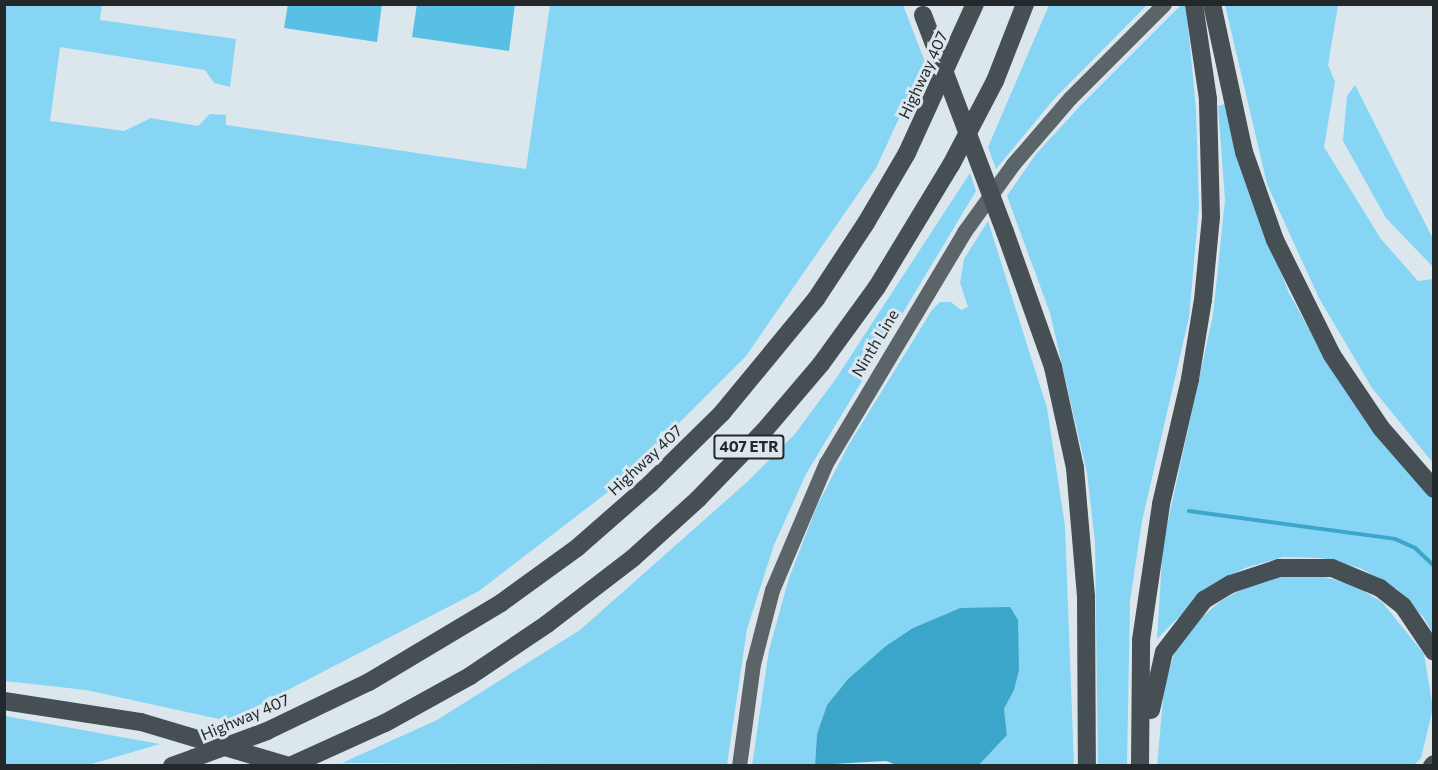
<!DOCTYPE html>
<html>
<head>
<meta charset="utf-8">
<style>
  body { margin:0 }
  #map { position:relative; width:1438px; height:770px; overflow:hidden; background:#dbe7ed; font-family:Commissioner,sans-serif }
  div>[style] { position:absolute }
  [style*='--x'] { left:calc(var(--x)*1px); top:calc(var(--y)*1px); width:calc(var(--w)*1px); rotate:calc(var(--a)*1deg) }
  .green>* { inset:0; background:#87d5f4 }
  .water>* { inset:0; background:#3ca6ca }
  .stream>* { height:4px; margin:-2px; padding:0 2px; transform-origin:2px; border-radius:2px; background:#3ca6ca }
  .building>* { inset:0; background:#58bfe5 }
  .major>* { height:15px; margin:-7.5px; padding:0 7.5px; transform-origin:7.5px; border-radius:7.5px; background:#5b6468 }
  .highway>* { height:18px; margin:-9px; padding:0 9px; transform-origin:9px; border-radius:9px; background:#454f54 }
  .highway-bridge>* { height:18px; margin:-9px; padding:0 9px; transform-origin:9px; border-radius:9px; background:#454f54 }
  span { translate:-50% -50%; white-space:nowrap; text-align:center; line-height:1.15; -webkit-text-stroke:6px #dbe7ed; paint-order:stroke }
  .shield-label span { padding:2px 4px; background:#dbe7ed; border:2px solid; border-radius:4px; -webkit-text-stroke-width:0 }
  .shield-label { font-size:15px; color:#23282a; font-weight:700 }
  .street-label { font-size:16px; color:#23282a }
  .frame { position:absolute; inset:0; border:6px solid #23282a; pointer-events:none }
</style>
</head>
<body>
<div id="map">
  <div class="green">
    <i style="clip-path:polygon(5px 4px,102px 5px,100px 20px,236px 39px,230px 87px,214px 83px,205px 70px,60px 47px,50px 121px,124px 131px,151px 118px,198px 126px,210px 114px,226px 115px,226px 125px,526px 169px,550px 5px,903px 5px,925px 62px,876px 168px,746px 356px,617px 485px,479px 591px,228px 721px,86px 690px,5px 681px)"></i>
    <i style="clip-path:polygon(1049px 5px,1147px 5px,1054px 99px,996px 169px,988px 147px)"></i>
    <i style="clip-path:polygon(1181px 5px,1186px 5px,1196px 109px,1199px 207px,1189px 317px,1142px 521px,1130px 601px,1127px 765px,1098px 765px,1095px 542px,1087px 473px,1050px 313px,1007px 196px,1036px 154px,1081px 105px)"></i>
    <i style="clip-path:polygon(1225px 5px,1338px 5px,1328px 65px,1335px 82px,1324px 147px,1381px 239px,1418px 281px,1433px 279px,1433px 267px,1386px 218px,1343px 141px,1347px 96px,1355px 85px,1433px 239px,1433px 463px,1372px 388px,1319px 298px,1267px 184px)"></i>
    <i style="clip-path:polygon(1225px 104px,1255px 208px,1289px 293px,1327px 362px,1433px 499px,1433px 634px,1424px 618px,1397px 589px,1360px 568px,1321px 558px,1283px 557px,1245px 568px,1210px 586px,1157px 639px,1163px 544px,1213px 315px,1225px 200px,1218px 106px)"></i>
    <i style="clip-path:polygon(970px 173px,976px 191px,806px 474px,774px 545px,747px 629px,727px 765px,342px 763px,437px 720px,580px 630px,747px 482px,794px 435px,835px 380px)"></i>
    <i style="clip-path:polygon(988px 221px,1047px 408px,1065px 526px,1074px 765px,979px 765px,1007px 735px,1004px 709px,1014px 690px,960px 608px,913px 628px,848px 679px,827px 705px,817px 734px,815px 765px,752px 766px,769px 650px,789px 578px,817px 506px,848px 446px,932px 310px,940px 302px,951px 302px,961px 310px,968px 307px,960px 283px,964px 259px)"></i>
    <i style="clip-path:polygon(1286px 575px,1320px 576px,1352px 584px,1382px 602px,1424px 654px,1433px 708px,1421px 758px,1414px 765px,1157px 766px,1164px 688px,1176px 648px,1197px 621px,1221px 601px,1251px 584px)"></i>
    <i style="clip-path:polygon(4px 716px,5px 716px,160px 744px,88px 765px,5px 765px)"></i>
  </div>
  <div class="water">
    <i style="clip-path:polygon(1010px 607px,1018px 620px,1019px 670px,1014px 690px,1004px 709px,1007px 735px,979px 765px,899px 766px,886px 761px,815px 765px,817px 734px,827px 705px,848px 679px,886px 646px,913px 628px,960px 608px)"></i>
  </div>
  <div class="stream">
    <i style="--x:1189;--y:511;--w:208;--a:7.7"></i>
    <i style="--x:1395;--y:539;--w:22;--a:24"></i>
    <i style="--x:1415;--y:548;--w:26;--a:43"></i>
  </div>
  <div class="building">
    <i style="clip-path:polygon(288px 4px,382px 4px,377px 42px,284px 28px)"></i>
    <i style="clip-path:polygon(417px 4px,515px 4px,509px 51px,412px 37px)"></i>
  </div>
  <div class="major">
    <i style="--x:739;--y:766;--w:103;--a:-82.2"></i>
    <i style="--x:753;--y:664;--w:76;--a:-75.6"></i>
    <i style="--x:772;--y:590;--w:138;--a:-67"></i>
    <i style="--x:826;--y:463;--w:269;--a:-59.1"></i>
    <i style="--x:964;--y:232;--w:84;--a:-54.2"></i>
    <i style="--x:1013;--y:164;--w:87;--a:-49.2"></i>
    <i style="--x:1070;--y:98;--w:133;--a:-45"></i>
  </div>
  <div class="highway">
    <i style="--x:1212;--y:4;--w:151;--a:77.8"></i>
    <i style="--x:1244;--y:152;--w:93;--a:70.6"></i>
    <i style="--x:1275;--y:240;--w:128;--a:63.6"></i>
    <i style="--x:1332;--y:355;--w:88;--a:56.1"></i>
    <i style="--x:1381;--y:428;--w:81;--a:49"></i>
    <i style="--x:1005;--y:232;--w:143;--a:70.4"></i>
    <i style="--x:1053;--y:367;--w:103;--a:77.7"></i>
    <i style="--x:1075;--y:468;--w:129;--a:85.1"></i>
    <i style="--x:1086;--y:597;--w:169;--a:89.7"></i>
    <i style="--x:4;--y:701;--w:139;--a:8.7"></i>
    <i style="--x:141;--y:722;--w:154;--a:16.6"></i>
    <i style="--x:1151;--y:710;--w:59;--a:-77.4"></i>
    <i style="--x:1164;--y:652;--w:66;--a:-52.4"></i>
    <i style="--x:1204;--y:600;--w:31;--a:-31"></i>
    <i style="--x:1231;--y:584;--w:51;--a:-18.4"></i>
    <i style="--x:1279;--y:568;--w:53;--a:0"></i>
    <i style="--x:1332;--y:568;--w:52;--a:22.6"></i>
    <i style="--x:1380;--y:588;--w:29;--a:38"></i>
    <i style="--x:1403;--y:606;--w:55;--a:56"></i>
    <i style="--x:267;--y:731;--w:113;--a:-25.7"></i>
    <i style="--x:369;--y:682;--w:154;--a:-30.9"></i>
    <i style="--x:501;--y:603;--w:95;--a:-36"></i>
    <i style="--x:578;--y:547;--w:96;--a:-41.2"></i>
    <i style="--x:650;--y:484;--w:101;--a:-44.6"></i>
    <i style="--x:722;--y:413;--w:148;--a:-50.5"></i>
    <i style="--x:816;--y:299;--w:91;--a:-56.7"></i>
    <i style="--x:866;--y:223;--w:81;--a:-59.6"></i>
    <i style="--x:907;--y:153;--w:164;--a:-65.5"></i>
    <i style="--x:172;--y:766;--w:23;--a:-20"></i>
    <i style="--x:290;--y:766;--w:104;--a:-24.4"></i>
    <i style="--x:385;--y:723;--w:97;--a:-28.9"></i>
    <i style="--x:470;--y:676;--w:93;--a:-34"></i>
    <i style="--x:547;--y:624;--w:108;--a:-37.5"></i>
    <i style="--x:633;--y:558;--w:88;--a:-42.2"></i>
    <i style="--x:698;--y:499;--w:95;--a:-45.9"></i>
    <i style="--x:764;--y:431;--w:88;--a:-49.6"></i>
    <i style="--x:821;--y:364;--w:95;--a:-54"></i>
    <i style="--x:877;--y:287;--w:143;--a:-58.8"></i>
    <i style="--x:951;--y:165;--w:95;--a:-62.4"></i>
    <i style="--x:995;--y:81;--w:83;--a:-68.7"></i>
    <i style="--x:1140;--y:766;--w:126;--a:-89.5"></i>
    <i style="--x:1141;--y:640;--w:137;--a:-81.6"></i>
    <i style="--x:1161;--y:504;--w:128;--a:-76.9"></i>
    <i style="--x:1190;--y:379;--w:80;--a:-80.7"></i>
    <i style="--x:1203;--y:300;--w:83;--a:-84.5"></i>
    <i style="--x:1211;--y:217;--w:118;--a:-91.5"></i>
    <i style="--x:1208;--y:99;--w:96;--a:-98.4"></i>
    <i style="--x:1432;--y:766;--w:3;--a:-45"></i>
  </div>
  <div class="highway-bridge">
    <i style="--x:923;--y:15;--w:232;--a:69.3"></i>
    <i style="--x:194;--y:758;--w:78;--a:-20.3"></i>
  </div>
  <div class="shield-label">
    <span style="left:749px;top:447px">407 ETR</span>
  </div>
  <div class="street-label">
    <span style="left:923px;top:75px;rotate:-65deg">Highway 407</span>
    <span style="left:875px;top:343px;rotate:-59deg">Ninth Line</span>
    <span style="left:645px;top:460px;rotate:-43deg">Highway 407</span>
    <span style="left:245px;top:717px;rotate:-23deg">Highway 407</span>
  </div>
  <div class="frame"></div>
</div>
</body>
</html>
